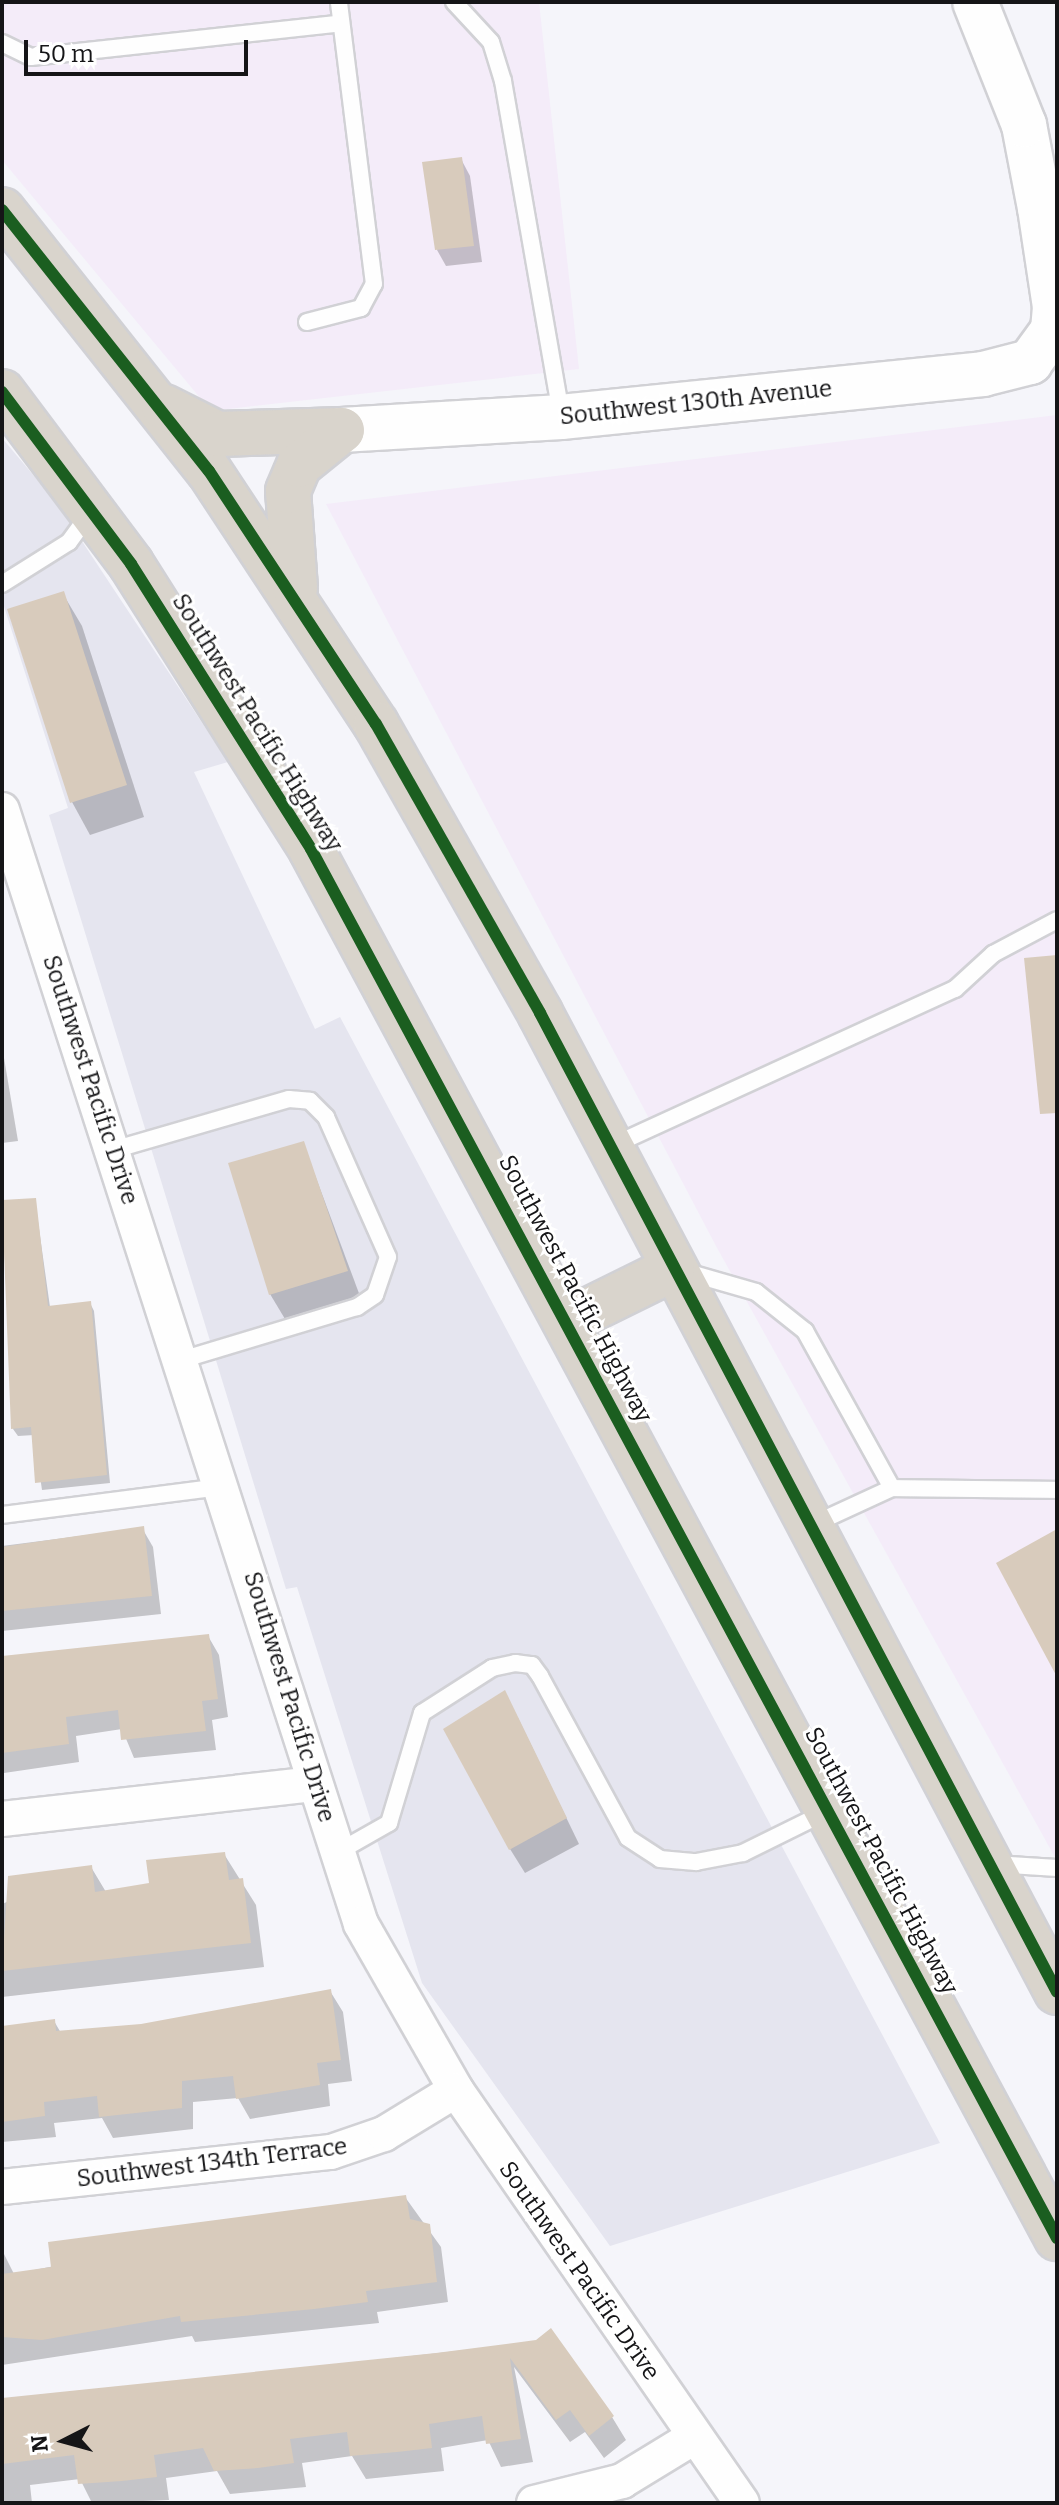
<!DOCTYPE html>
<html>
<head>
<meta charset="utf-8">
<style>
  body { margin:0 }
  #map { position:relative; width:1059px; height:2505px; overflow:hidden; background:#f5f5fa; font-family:Bitter,serif }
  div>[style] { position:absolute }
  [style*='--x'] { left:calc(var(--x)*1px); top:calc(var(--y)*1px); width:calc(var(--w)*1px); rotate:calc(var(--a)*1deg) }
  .built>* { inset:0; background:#e5e5ef }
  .industrial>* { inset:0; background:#f4ecf9 }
  .shadow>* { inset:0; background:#0003 }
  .building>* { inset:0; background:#d8cbbc }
  .roads { filter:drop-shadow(2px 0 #d1d1d5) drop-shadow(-2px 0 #d1d1d5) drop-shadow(0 2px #d1d1d5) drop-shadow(0 -2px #d1d1d5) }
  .lane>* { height:16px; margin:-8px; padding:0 8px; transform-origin:8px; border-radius:8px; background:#fefefe }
  .street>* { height:34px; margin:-17px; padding:0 17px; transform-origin:17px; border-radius:17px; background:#fefefe }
  .secondary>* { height:44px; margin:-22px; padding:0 22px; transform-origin:22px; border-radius:22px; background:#fefefe }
  .highway>* { height:44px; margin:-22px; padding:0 22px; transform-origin:22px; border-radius:22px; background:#d9d4cc }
  .cycleway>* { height:12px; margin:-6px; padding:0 6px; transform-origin:6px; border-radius:6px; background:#1b5e20 }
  span { translate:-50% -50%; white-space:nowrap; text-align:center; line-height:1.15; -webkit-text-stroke:6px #fff; paint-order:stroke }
  .street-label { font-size:24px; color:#151517 }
  .frame { position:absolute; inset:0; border:4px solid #151517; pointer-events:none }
  .north { position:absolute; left:24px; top:2401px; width:80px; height:80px; -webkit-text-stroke:6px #fff; paint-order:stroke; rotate:264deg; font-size:22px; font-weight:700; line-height:32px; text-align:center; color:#151517 }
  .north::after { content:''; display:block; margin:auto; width:28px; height:36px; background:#151517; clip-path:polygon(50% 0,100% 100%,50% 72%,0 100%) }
  .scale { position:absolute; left:24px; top:40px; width:224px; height:36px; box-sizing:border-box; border:4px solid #151517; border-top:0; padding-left:10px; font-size:24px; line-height:28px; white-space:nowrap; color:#151517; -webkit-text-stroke:6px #fff; paint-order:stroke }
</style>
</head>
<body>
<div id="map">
  <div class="built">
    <i style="clip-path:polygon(2px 438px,56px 502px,228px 762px,194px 772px,315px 1029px,340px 1017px,940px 2143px,610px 2246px,422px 1983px,297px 1587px,286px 1589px,49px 815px,68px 808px,2px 600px)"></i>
  </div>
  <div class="industrial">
    <i style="clip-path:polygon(2px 2px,539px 2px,579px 369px,211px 411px,2px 160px)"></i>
    <i style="clip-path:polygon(1057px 415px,1057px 1861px,716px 1246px,326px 504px)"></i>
  </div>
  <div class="shadow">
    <i style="clip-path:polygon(461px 159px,470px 176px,482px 262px,446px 266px,437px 250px)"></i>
    <i style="clip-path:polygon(63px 594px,82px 626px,144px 817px,90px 835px,72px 802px,9px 611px)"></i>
    <i style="clip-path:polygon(2px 1046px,18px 1141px,2px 1143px)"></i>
    <i style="clip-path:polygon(303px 1143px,360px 1296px,285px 1319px,270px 1294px)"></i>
    <i style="clip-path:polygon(35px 1200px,50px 1307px,90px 1303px,94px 1311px,110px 1483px,42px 1490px,34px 1435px,18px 1436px,13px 1429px,2px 1202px)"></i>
    <i style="clip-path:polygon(142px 1528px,153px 1547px,161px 1614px,2px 1631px,2px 1546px)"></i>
    <i style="clip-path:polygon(208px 1636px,219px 1655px,228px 1717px,212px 1720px,216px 1750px,134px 1758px,122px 1729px,76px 1736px,79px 1762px,4px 1773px,2px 1659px)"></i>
    <i style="clip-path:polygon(518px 1718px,579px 1844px,525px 1873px,510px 1849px)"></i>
    <i style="clip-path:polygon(224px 1854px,256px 1905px,264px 1967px,2px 1997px,2px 1904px,91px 1867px,106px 1892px,151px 1885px)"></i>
    <i style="clip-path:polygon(330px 1991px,343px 2012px,352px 2081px,328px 2084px,330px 2106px,250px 2119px,238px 2098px,193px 2102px,193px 2129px,113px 2138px,102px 2118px,54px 2123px,56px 2137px,2px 2142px,2px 2027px,54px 2021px,61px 2033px,141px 2026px)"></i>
    <i style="clip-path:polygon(405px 2197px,441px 2247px,448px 2302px,377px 2312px,379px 2323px,195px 2342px,192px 2336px,2px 2365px,2px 2250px,14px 2274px)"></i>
    <i style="clip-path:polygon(537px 2342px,612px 2417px,626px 2440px,604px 2458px,585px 2432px,570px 2442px,514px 2367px,533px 2462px,501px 2467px,488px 2440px,441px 2448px,444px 2471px,366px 2479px,352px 2456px,302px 2463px,306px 2487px,230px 2494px,217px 2471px,166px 2478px,169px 2500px,92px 2503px,80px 2479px,30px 2485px,32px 2503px,2px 2503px,2px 2402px)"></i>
  </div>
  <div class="building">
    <i style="clip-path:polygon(462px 157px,474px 246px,435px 250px,422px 162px)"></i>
    <i style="clip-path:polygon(64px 591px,127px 785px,70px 803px,7px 609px)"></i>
    <i style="clip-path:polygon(1057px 955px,1057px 1113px,1040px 1114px,1024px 958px)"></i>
    <i style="clip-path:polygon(304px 1141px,348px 1271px,269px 1295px,228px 1163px)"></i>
    <i style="clip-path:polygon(36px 1198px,48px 1306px,91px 1301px,107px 1475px,35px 1483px,31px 1427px,11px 1429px,2px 1200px)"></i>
    <i style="clip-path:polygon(144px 1526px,152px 1596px,2px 1611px,2px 1547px)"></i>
    <i style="clip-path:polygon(1057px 1529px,1057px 1677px,996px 1563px)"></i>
    <i style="clip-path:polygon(209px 1634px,218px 1699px,202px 1701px,206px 1731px,121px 1740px,118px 1710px,66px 1717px,69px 1744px,2px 1753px,2px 1656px)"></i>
    <i style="clip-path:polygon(505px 1690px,567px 1818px,509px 1850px,443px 1729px)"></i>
    <i style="clip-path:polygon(225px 1852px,229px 1880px,243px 1878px,251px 1943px,2px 1971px,8px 1876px,92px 1865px,95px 1892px,149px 1883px,146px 1860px)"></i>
    <i style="clip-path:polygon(331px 1989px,341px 2060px,317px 2063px,320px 2085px,236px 2099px,233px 2076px,182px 2081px,182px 2108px,99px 2117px,97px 2096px,44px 2102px,45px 2116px,2px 2122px,2px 2026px,55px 2019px,56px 2031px,141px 2024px)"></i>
    <i style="clip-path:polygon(406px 2195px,410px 2219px,430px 2224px,437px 2282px,366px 2291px,368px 2302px,314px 2309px,181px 2322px,180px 2316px,42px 2340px,2px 2337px,2px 2274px,51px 2267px,48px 2242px)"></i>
    <i style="clip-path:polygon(551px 2328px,614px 2416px,589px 2436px,570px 2410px,556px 2420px,510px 2358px,521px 2439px,486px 2444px,482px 2416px,429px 2424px,432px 2448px,397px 2452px,350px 2456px,347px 2432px,290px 2439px,294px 2463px,258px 2468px,214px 2471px,203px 2448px,154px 2455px,157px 2477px,122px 2481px,78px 2484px,74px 2455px,2px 2464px,2px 2398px,436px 2353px,536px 2340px)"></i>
  </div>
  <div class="roads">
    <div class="lane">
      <i style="--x:454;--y:2;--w:54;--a:47.2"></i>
      <i style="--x:491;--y:42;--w:41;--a:72.9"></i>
      <i style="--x:503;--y:81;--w:339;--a:80.1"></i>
      <i style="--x:2;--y:43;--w:32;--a:26"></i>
      <i style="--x:31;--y:57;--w:307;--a:-6.2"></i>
      <i style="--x:307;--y:322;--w:56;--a:-14.5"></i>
      <i style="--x:361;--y:308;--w:27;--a:-62"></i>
      <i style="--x:374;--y:284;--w:284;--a:-97.1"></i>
      <i style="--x:2;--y:584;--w:79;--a:-32.1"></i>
      <i style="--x:69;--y:542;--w:34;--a:-54"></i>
      <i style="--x:614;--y:1145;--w:375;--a:-24.6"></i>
      <i style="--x:955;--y:989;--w:52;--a:-42.6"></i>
      <i style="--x:993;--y:954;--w:72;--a:-28"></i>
      <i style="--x:113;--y:1150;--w:183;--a:-16.2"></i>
      <i style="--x:289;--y:1099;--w:21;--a:5"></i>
      <i style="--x:310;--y:1101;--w:23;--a:45"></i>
      <i style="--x:326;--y:1117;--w:153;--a:66.1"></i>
      <i style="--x:388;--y:1257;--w:40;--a:108.9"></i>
      <i style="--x:375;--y:1295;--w:22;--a:146"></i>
      <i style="--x:357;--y:1307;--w:183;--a:163.2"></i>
      <i style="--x:683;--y:1271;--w:76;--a:16"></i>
      <i style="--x:756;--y:1292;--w:63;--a:38.5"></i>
      <i style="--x:805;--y:1331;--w:179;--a:61"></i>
      <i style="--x:2;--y:1515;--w:222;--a:-7.3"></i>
      <i style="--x:814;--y:1524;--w:86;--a:-24.8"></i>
      <i style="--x:892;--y:1488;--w:165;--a:0.7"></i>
      <i style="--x:338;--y:1852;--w:59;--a:-29.6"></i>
      <i style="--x:389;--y:1823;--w:115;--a:-73.3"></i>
      <i style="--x:422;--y:1713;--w:83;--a:-32.7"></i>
      <i style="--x:492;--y:1668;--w:24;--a:-12"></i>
      <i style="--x:515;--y:1663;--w:17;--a:7"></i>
      <i style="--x:532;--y:1665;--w:14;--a:54"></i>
      <i style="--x:540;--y:1676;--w:184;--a:61.5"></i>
      <i style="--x:628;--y:1838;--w:38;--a:33"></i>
      <i style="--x:660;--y:1859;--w:36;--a:5"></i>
      <i style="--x:696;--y:1862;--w:48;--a:-10.8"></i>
      <i style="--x:743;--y:1853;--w:95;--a:-26.3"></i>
      <i style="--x:994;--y:1864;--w:63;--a:3.6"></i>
    </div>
    <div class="street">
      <i style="--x:2;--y:810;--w:1170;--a:72.14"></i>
      <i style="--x:361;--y:1924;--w:191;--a:60.2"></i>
      <i style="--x:456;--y:2090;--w:502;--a:55.3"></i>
      <i style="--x:2;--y:1819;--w:315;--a:-6.4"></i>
      <i style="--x:2;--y:2187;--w:331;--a:-6.1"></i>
      <i style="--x:331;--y:2152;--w:56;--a:-18.8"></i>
      <i style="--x:384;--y:2134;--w:84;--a:-31.4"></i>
      <i style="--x:534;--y:2503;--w:91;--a:-14"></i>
      <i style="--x:622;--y:2481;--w:84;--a:-31.4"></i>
    </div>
    <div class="secondary">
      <i style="--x:342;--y:430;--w:219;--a:-3.4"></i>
      <i style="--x:561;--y:417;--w:424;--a:-5.8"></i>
      <i style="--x:983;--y:374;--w:49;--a:-14.3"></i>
      <i style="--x:1030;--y:362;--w:39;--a:-54"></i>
      <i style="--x:1053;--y:330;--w:23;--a:-85"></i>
      <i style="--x:1055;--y:307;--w:100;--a:-98.6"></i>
      <i style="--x:1040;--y:208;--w:85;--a:-100.9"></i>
      <i style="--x:1024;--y:125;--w:132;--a:-111.7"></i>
    </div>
    <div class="highway">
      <i style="--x:2;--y:210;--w:333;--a:51.6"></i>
      <i style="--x:209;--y:471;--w:303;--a:56.6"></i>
      <i style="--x:376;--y:724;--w:332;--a:60.4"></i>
      <i style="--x:540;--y:1013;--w:1107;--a:62.16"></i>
      <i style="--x:2;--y:392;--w:215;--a:53.1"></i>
      <i style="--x:131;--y:564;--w:337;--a:57.7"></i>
      <i style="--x:311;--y:849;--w:1577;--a:61.76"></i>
      <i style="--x:164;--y:407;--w:60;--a:26.6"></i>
      <i style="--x:218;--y:434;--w:124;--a:-1.8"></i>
      <i style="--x:295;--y:588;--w:97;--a:-94.1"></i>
      <i style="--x:288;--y:491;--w:28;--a:-67"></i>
      <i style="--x:299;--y:465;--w:55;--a:-39.1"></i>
      <i style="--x:567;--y:1321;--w:117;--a:-26.3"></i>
    </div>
  </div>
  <div class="cycleway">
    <i style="--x:2;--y:210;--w:333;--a:51.6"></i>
    <i style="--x:209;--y:471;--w:303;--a:56.6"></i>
    <i style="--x:376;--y:724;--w:332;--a:60.4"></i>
    <i style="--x:540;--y:1013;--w:1107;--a:62.16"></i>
    <i style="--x:2;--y:392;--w:215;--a:53.1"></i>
    <i style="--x:131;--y:564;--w:337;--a:57.7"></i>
    <i style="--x:311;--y:849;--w:1577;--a:61.76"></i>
  </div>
  <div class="street-label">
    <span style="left:696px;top:403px;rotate:-6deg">Southwest 130th Avenue</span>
    <span style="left:257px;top:723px;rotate:58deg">Southwest Pacific Highway</span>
    <span style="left:90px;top:1080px;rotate:72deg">Southwest Pacific Drive</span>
    <span style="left:575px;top:1289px;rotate:62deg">Southwest Pacific Highway</span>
    <span style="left:289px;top:1697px;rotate:73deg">Southwest Pacific Drive</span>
    <span style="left:881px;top:1861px;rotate:62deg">Southwest Pacific Highway</span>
    <span style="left:212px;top:2163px;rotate:-7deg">Southwest 134th Terrace</span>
    <span style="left:579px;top:2271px;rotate:55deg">Southwest Pacific Drive</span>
  </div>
  <div class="frame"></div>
  <div class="north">N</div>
  <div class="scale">50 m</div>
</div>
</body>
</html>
